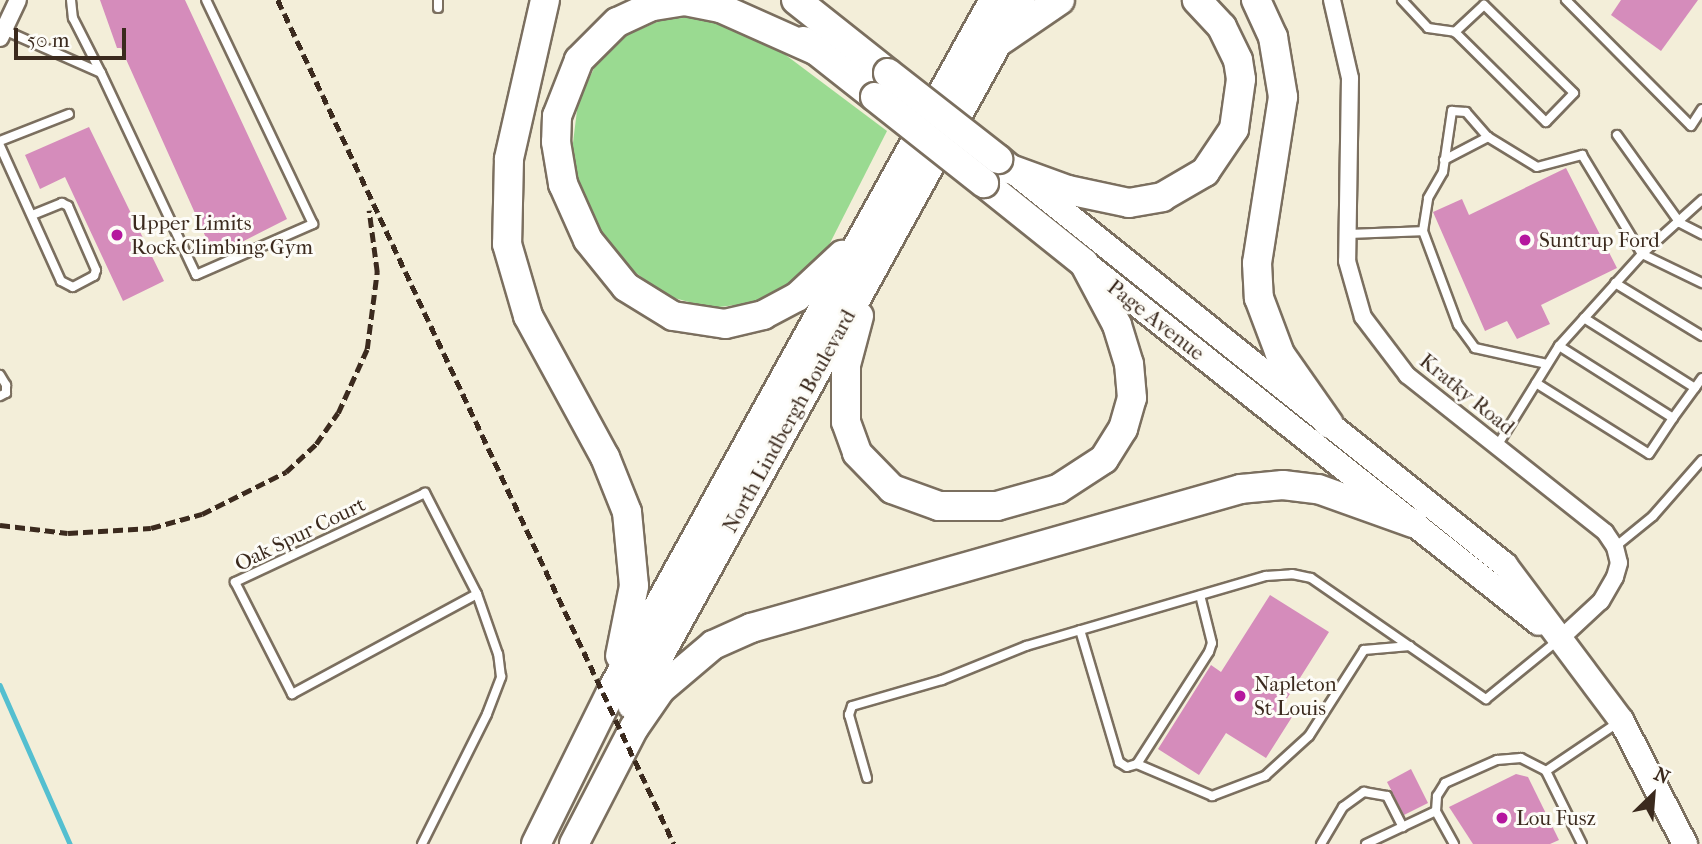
<!DOCTYPE html>
<html>
<head>
<meta charset="utf-8">
<style>
  body { margin:0 }
  #map { position:relative; width:1702px; height:844px; overflow:hidden; background:#f3eed9; font-family:"IM FELL French Canon",serif }
  div>[style] { position:absolute }
  [style*='--x'] { left:calc(var(--x)*1px); top:calc(var(--y)*1px); width:calc(var(--w)*1px); rotate:calc(var(--a)*1deg) }
  .green>* { inset:0; background:#9ada91 }
  .stream>* { height:4.5px; margin:-2.25px; padding:0 2.25px; transform-origin:2.25px; border-radius:2.25px; background:#54bfd0 }
  .building>* { inset:0; background:#d58cbb }
  .roads { filter:drop-shadow(2px 0 #7b6f5f) drop-shadow(-2px 0 #7b6f5f) drop-shadow(0 2px #7b6f5f) drop-shadow(0 -2px #7b6f5f) }
  .lane>* { height:8px; margin:-4px; padding:0 4px; transform-origin:4px; border-radius:4px; background:#fff }
  .street>* { height:16px; margin:-8px; padding:0 8px; transform-origin:8px; border-radius:8px; background:#fff }
  .primary>* { height:24px; margin:-12px; padding:0 12px; transform-origin:12px; border-radius:12px; background:#fff }
  .highway>* { height:28px; margin:-14px; padding:0 14px; transform-origin:14px; border-radius:14px; background:#fff }
  .rail>* { height:4.5px; margin-top:-2.25px; transform-origin:0; background:repeating-linear-gradient(90deg,#3b2a1e 0 10px,transparent 0 15px) }
  .bridges { filter:drop-shadow(2px 0 #7b6f5f) drop-shadow(-2px 0 #7b6f5f) drop-shadow(0 2px #7b6f5f) drop-shadow(0 -2px #7b6f5f) }
  .highway-bridge>* { height:28px; margin:-14px; padding:0 14px; transform-origin:14px; border-radius:14px; background:#fff }
  .dots>* { width:19px; height:19px; translate:-50% -50%; box-sizing:border-box; border:4px solid #fdfcf7; border-radius:50% }
  span { translate:-50% -50%; white-space:nowrap; text-align:center; line-height:1.15; -webkit-text-stroke:6px #fdfcf7; paint-order:stroke }
  .poi-label { font-size:21px; color:#3b2a1e }
  .left { translate:0 -50%; text-align:left }
  .street-label { font-size:21px; color:#3b2a1e }
  .north { position:absolute; left:1618px; top:760px; width:70px; height:70px; -webkit-text-stroke:5px #fdfcf7; paint-order:stroke; rotate:25deg; font-size:19px; font-weight:700; line-height:28px; text-align:center; color:#3b2a1e }
  .north::after { content:''; display:block; margin:auto; width:24px; height:32px; background:#3b2a1e; clip-path:polygon(50% 0,100% 100%,50% 72%,0 100%) }
  .scale { position:absolute; left:14px; top:28px; width:112px; height:32px; box-sizing:border-box; border:4px solid #3b2a1e; border-top:0; padding-left:9px; font-size:21px; line-height:24px; white-space:nowrap; color:#3b2a1e; -webkit-text-stroke:5px #fdfcf7; paint-order:stroke }
</style>
</head>
<body>
<div id="map">
  <div class="green">
    <i style="clip-path:polygon(703px 17px,742px 27px,771px 44px,887px 131px,828px 247px,796px 280px,760px 302px,711px 308px,667px 296px,628px 267px,603px 234px,579px 188px,572px 151px,578px 102px,598px 60px,625px 36px,664px 19px)"></i>
  </div>
  <div class="stream">
    <i style="--x:0;--y:685;--w:174;--a:66.2"></i>
  </div>
  <div class="building">
    <i style="clip-path:polygon(100px 0,185px 0,287px 219px,230px 248px,214px 247px,207px 240px,121px 48px,117px 48px)"></i>
    <i style="clip-path:polygon(1621px 0,1698px 0,1661px 51px,1611px 15px)"></i>
    <i style="clip-path:polygon(89px 127px,164px 281px,123px 301px,65px 177px,40px 189px,25px 155px)"></i>
    <i style="clip-path:polygon(1566px 168px,1617px 268px,1541px 305px,1550px 324px,1517px 339px,1507px 321px,1485px 331px,1433px 212px,1462px 199px,1469px 215px)"></i>
    <i style="clip-path:polygon(1270px 595px,1329px 632px,1281px 708px,1292px 717px,1266px 758px,1226px 733px,1199px 775px,1158px 749px,1211px 665px,1221px 672px)"></i>
    <i style="clip-path:polygon(1411px 769px,1428px 803px,1404px 815px,1387px 782px)"></i>
    <i style="clip-path:polygon(1516px 774px,1528px 777px,1559px 840px,1550px 844px,1473px 844px,1449px 807px)"></i>
  </div>
  <div class="roads">
    <div class="lane">
      <i style="--x:71;--y:0;--w:18;--a:84"></i>
      <i style="--x:73;--y:18;--w:62;--a:63"></i>
      <i style="--x:438;--y:0;--w:8;--a:90"></i>
      <i style="--x:1402;--y:0;--w:38;--a:47"></i>
      <i style="--x:1428;--y:28;--w:27;--a:8"></i>
      <i style="--x:1455;--y:32;--w:128;--a:44.7"></i>
      <i style="--x:1546;--y:122;--w:40;--a:-46"></i>
      <i style="--x:1574;--y:93;--w:126;--a:-135.6"></i>
      <i style="--x:1484;--y:5;--w:40;--a:137"></i>
      <i style="--x:1566;--y:0;--w:177;--a:45.2"></i>
      <i style="--x:1691;--y:126;--w:20;--a:-57"></i>
      <i style="--x:4;--y:30;--w:106;--a:23.9"></i>
      <i style="--x:101;--y:73;--w:223;--a:64.8"></i>
      <i style="--x:196;--y:275;--w:128;--a:-23.6"></i>
      <i style="--x:313;--y:224;--w:248;--a:-115.5"></i>
      <i style="--x:1617;--y:135;--w:108;--a:54.4"></i>
      <i style="--x:1680;--y:223;--w:25;--a:27"></i>
      <i style="--x:0;--y:141;--w:74;--a:-21.4"></i>
      <i style="--x:0;--y:146;--w:148;--a:65.7"></i>
      <i style="--x:61;--y:281;--w:13;--a:27"></i>
      <i style="--x:73;--y:287;--w:24;--a:-28"></i>
      <i style="--x:94;--y:276;--w:6;--a:-72"></i>
      <i style="--x:96;--y:270;--w:70;--a:-113.6"></i>
      <i style="--x:68;--y:206;--w:7;--a:-153"></i>
      <i style="--x:62;--y:203;--w:32;--a:158"></i>
      <i style="--x:1444;--y:160;--w:50;--a:-27.6"></i>
      <i style="--x:1346;--y:234;--w:77;--a:-2.2"></i>
      <i style="--x:1615;--y:283;--w:102;--a:31.3"></i>
      <i style="--x:1584;--y:318;--w:131;--a:32.2"></i>
      <i style="--x:1695;--y:388;--w:12;--a:-55"></i>
      <i style="--x:1547;--y:364;--w:74;--a:-167.5"></i>
      <i style="--x:1475;--y:348;--w:29;--a:-126"></i>
      <i style="--x:1458;--y:325;--w:100;--a:-110.4"></i>
      <i style="--x:1423;--y:231;--w:33;--a:-81"></i>
      <i style="--x:1428;--y:198;--w:30;--a:-60"></i>
      <i style="--x:1443;--y:172;--w:62;--a:-81.6"></i>
      <i style="--x:1452;--y:111;--w:14;--a:4"></i>
      <i style="--x:1466;--y:112;--w:33;--a:49"></i>
      <i style="--x:1488;--y:137;--w:57;--a:31.5"></i>
      <i style="--x:1537;--y:167;--w:47;--a:-14.9"></i>
      <i style="--x:1582;--y:155;--w:116;--a:58.8"></i>
      <i style="--x:1642;--y:254;--w:67;--a:25.8"></i>
      <i style="--x:0;--y:375;--w:12;--a:59"></i>
      <i style="--x:6;--y:385;--w:8;--a:90"></i>
      <i style="--x:6;--y:393;--w:7;--a:153"></i>
      <i style="--x:1536;--y:383;--w:133;--a:32.1"></i>
      <i style="--x:1649;--y:454;--w:43;--a:-56.3"></i>
      <i style="--x:1673;--y:418;--w:135;--a:-147.7"></i>
      <i style="--x:1673;--y:418;--w:37;--a:-54"></i>
      <i style="--x:1497;--y:446;--w:118;--a:-58.2"></i>
      <i style="--x:1559;--y:346;--w:124;--a:-47.9"></i>
      <i style="--x:1642;--y:254;--w:81;--a:-42"></i>
      <i style="--x:1615;--y:547;--w:49;--a:-39.2"></i>
      <i style="--x:1653;--y:516;--w:74;--a:-48.8"></i>
      <i style="--x:1080;--y:630;--w:138;--a:73.5"></i>
      <i style="--x:1119;--y:762;--w:9;--a:32"></i>
      <i style="--x:1127;--y:767;--w:10;--a:-17"></i>
      <i style="--x:1137;--y:764;--w:133;--a:-57.3"></i>
      <i style="--x:1209;--y:652;--w:9;--a:-72"></i>
      <i style="--x:1212;--y:643;--w:49;--a:-104"></i>
      <i style="--x:1137;--y:764;--w:82;--a:23.1"></i>
      <i style="--x:1212;--y:796;--w:57;--a:-20.7"></i>
      <i style="--x:1265;--y:776;--w:59;--a:-42.3"></i>
      <i style="--x:1309;--y:736;--w:102;--a:-57.4"></i>
      <i style="--x:1364;--y:650;--w:46;--a:-5"></i>
      <i style="--x:867;--y:778;--w:66;--a:-105.9"></i>
      <i style="--x:849;--y:715;--w:9;--a:-72"></i>
      <i style="--x:852;--y:706;--w:94;--a:-16.1"></i>
      <i style="--x:942;--y:680;--w:91;--a:-22"></i>
      <i style="--x:1026;--y:646;--w:250;--a:-16.3"></i>
      <i style="--x:1266;--y:576;--w:26;--a:-4"></i>
      <i style="--x:1292;--y:574;--w:19;--a:12"></i>
      <i style="--x:1311;--y:578;--w:213;--a:34.7"></i>
      <i style="--x:1486;--y:699;--w:92;--a:-39.2"></i>
      <i style="--x:422;--y:844;--w:145;--a:-63.4"></i>
      <i style="--x:487;--y:714;--w:40;--a:-69"></i>
      <i style="--x:501;--y:677;--w:23;--a:-97"></i>
      <i style="--x:498;--y:654;--w:64;--a:-109.3"></i>
      <i style="--x:477;--y:594;--w:114;--a:-117.2"></i>
      <i style="--x:425;--y:493;--w:210;--a:154.9"></i>
      <i style="--x:235;--y:582;--w:126;--a:63"></i>
      <i style="--x:292;--y:694;--w:210;--a:-28.4"></i>
      <i style="--x:1321;--y:844;--w:43;--a:-59.3"></i>
      <i style="--x:1343;--y:807;--w:26;--a:-36"></i>
      <i style="--x:1364;--y:792;--w:23;--a:10"></i>
      <i style="--x:1387;--y:796;--w:35;--a:63"></i>
      <i style="--x:1366;--y:844;--w:77;--a:-25.2"></i>
      <i style="--x:1454;--y:844;--w:38;--a:-119"></i>
      <i style="--x:1436;--y:811;--w:15;--a:-86"></i>
      <i style="--x:1437;--y:796;--w:15;--a:-58"></i>
      <i style="--x:1445;--y:783;--w:57;--a:-23.9"></i>
      <i style="--x:1497;--y:760;--w:24;--a:-5"></i>
      <i style="--x:1521;--y:758;--w:28;--a:27"></i>
      <i style="--x:1582;--y:844;--w:81;--a:-116.3"></i>
      <i style="--x:1546;--y:771;--w:88;--a:-33.9"></i>
    </div>
    <div class="street">
      <i style="--x:1332;--y:0;--w:80;--a:77"></i>
      <i style="--x:1350;--y:78;--w:183;--a:90.9"></i>
      <i style="--x:1347;--y:261;--w:58;--a:74.1"></i>
      <i style="--x:1363;--y:317;--w:73;--a:52.8"></i>
      <i style="--x:1407;--y:375;--w:253;--a:38.4"></i>
      <i style="--x:1605;--y:532;--w:18;--a:56"></i>
      <i style="--x:1615;--y:547;--w:16;--a:76"></i>
      <i style="--x:1619;--y:563;--w:15;--a:106"></i>
      <i style="--x:1615;--y:577;--w:28;--a:120"></i>
      <i style="--x:1601;--y:601;--w:56;--a:137.2"></i>
      <i style="--x:0;--y:38;--w:42;--a:-64.7"></i>
    </div>
    <div class="primary">
      <i style="--x:1019;--y:176;--w:623;--a:38.67"></i>
      <i style="--x:1505;--y:565;--w:194;--a:53.2"></i>
      <i style="--x:1621;--y:720;--w:140;--a:62.7"></i>
      <i style="--x:1085;--y:263;--w:579;--a:38.41"></i>
    </div>
    <div class="highway">
      <i style="--x:545;--y:0;--w:163;--a:102.8"></i>
      <i style="--x:509;--y:159;--w:85;--a:91.3"></i>
      <i style="--x:507;--y:244;--w:75;--a:73.7"></i>
      <i style="--x:528;--y:316;--w:161;--a:61.4"></i>
      <i style="--x:605;--y:457;--w:59;--a:68.2"></i>
      <i style="--x:627;--y:512;--w:74;--a:84.6"></i>
      <i style="--x:634;--y:586;--w:71;--a:101.3"></i>
      <i style="--x:796;--y:0;--w:117;--a:38.4"></i>
      <i style="--x:1256;--y:0;--w:41;--a:65.3"></i>
      <i style="--x:1273;--y:37;--w:61;--a:80.5"></i>
      <i style="--x:1283;--y:97;--w:168;--a:98.9"></i>
      <i style="--x:1257;--y:263;--w:35;--a:87"></i>
      <i style="--x:1259;--y:298;--w:60;--a:69.4"></i>
      <i style="--x:1280;--y:354;--w:85;--a:55"></i>
      <i style="--x:1003;--y:39;--w:69;--a:-34.4"></i>
      <i style="--x:804;--y:41;--w:90;--a:38.3"></i>
      <i style="--x:819;--y:52;--w:108;--a:-156"></i>
      <i style="--x:720;--y:8;--w:36;--a:-169"></i>
      <i style="--x:685;--y:1;--w:33;--a:171"></i>
      <i style="--x:652;--y:6;--w:38;--a:155"></i>
      <i style="--x:617;--y:22;--w:54;--a:135"></i>
      <i style="--x:579;--y:60;--w:60;--a:111.4"></i>
      <i style="--x:557;--y:116;--w:26;--a:92"></i>
      <i style="--x:556;--y:142;--w:43;--a:80.5"></i>
      <i style="--x:563;--y:184;--w:61;--a:65.9"></i>
      <i style="--x:588;--y:240;--w:60;--a:51"></i>
      <i style="--x:626;--y:287;--w:55;--a:31.7"></i>
      <i style="--x:673;--y:316;--w:53;--a:8.7"></i>
      <i style="--x:725;--y:324;--w:39;--a:-13"></i>
      <i style="--x:763;--y:315;--w:38;--a:-28"></i>
      <i style="--x:797;--y:297;--w:62;--a:-43"></i>
      <i style="--x:998;--y:159;--w:16;--a:40"></i>
      <i style="--x:1010;--y:169;--w:62;--a:19.9"></i>
      <i style="--x:1068;--y:190;--w:62;--a:12"></i>
      <i style="--x:1129;--y:203;--w:34;--a:-10"></i>
      <i style="--x:1162;--y:197;--w:50;--a:-30.2"></i>
      <i style="--x:1205;--y:172;--w:52;--a:-56"></i>
      <i style="--x:1234;--y:129;--w:50;--a:-82"></i>
      <i style="--x:1241;--y:79;--w:19;--a:-99"></i>
      <i style="--x:1238;--y:60;--w:37;--a:-116"></i>
      <i style="--x:1222;--y:27;--w:37;--a:-133"></i>
      <i style="--x:859;--y:316;--w:51;--a:104.9"></i>
      <i style="--x:846;--y:365;--w:57;--a:90"></i>
      <i style="--x:846;--y:422;--w:33;--a:70"></i>
      <i style="--x:857;--y:453;--w:50;--a:45.8"></i>
      <i style="--x:892;--y:489;--w:50;--a:19.9"></i>
      <i style="--x:939;--y:506;--w:58;--a:0"></i>
      <i style="--x:997;--y:506;--w:63;--a:-15.6"></i>
      <i style="--x:1058;--y:489;--w:55;--a:-33.1"></i>
      <i style="--x:1104;--y:459;--w:36;--a:-58"></i>
      <i style="--x:1123;--y:429;--w:32;--a:-74"></i>
      <i style="--x:1132;--y:398;--w:34;--a:-95"></i>
      <i style="--x:1129;--y:364;--w:41;--a:-107.1"></i>
      <i style="--x:1117;--y:325;--w:70;--a:-118"></i>
      <i style="--x:1084;--y:263;--w:128;--a:-141.3"></i>
      <i style="--x:632;--y:705;--w:805;--a:-61.11"></i>
      <i style="--x:536;--y:844;--w:174;--a:-63.7"></i>
      <i style="--x:613;--y:688;--w:786;--a:-61.02"></i>
      <i style="--x:574;--y:844;--w:131;--a:-62.7"></i>
      <i style="--x:634;--y:728;--w:47;--a:-55.3"></i>
      <i style="--x:661;--y:689;--w:68;--a:-40.2"></i>
      <i style="--x:713;--y:645;--w:42;--a:-24.1"></i>
      <i style="--x:751;--y:628;--w:509;--a:-15.84"></i>
      <i style="--x:1241;--y:489;--w:42;--a:-5.4"></i>
      <i style="--x:1283;--y:485;--w:35;--a:7"></i>
      <i style="--x:1318;--y:489;--w:101;--a:19.7"></i>
    </div>
  </div>
  <div class="rail">
    <i style="--x:278;--y:0;--w:932;--a:64.86"></i>
    <i style="--x:0;--y:525;--w:68;--a:6.7"></i>
    <i style="--x:68;--y:533;--w:83;--a:-3.4"></i>
    <i style="--x:151;--y:528;--w:53;--a:-15.4"></i>
    <i style="--x:202;--y:514;--w:94;--a:-26.6"></i>
    <i style="--x:286;--y:472;--w:41;--a:-43"></i>
    <i style="--x:316;--y:444;--w:38;--a:-55"></i>
    <i style="--x:338;--y:413;--w:70;--a:-65.6"></i>
    <i style="--x:367;--y:349;--w:78;--a:-82.6"></i>
    <i style="--x:377;--y:272;--w:62;--a:-97.5"></i>
  </div>
  <div class="bridges">
    <div class="highway-bridge">
      <i style="--x:888;--y:73;--w:140;--a:38"></i>
      <i style="--x:875;--y:97;--w:139;--a:38.3"></i>
    </div>
  </div>
  <div class="dots">
    <i style="left:117px;top:235px;background:#b5179e"></i>
    <i style="left:1525px;top:240px;background:#b5179e"></i>
    <i style="left:1240px;top:696px;background:#b5179e"></i>
    <i style="left:1502px;top:818px;background:#b5179e"></i>
  </div>
  <div class="poi-label">
    <span class="left" style="left:131px;top:235px">Upper Limits<br>Rock Climbing Gym</span>
    <span class="left" style="left:1539px;top:240px">Suntrup Ford</span>
    <span class="left" style="left:1254px;top:696px">Napleton<br>St Louis</span>
    <span class="left" style="left:1516px;top:818px">Lou Fusz</span>
  </div>
  <div class="street-label">
    <span style="left:1156px;top:320px;rotate:38deg">Page Avenue</span>
    <span style="left:1467px;top:394px;rotate:39deg">Kratky Road</span>
    <span style="left:789px;top:421px;rotate:-61deg">North Lindbergh Boulevard</span>
    <span style="left:300px;top:534px;rotate:-26deg">Oak Spur Court</span>
  </div>
  <div class="north">N</div>
  <div class="scale">50 m</div>
</div>
</body>
</html>
